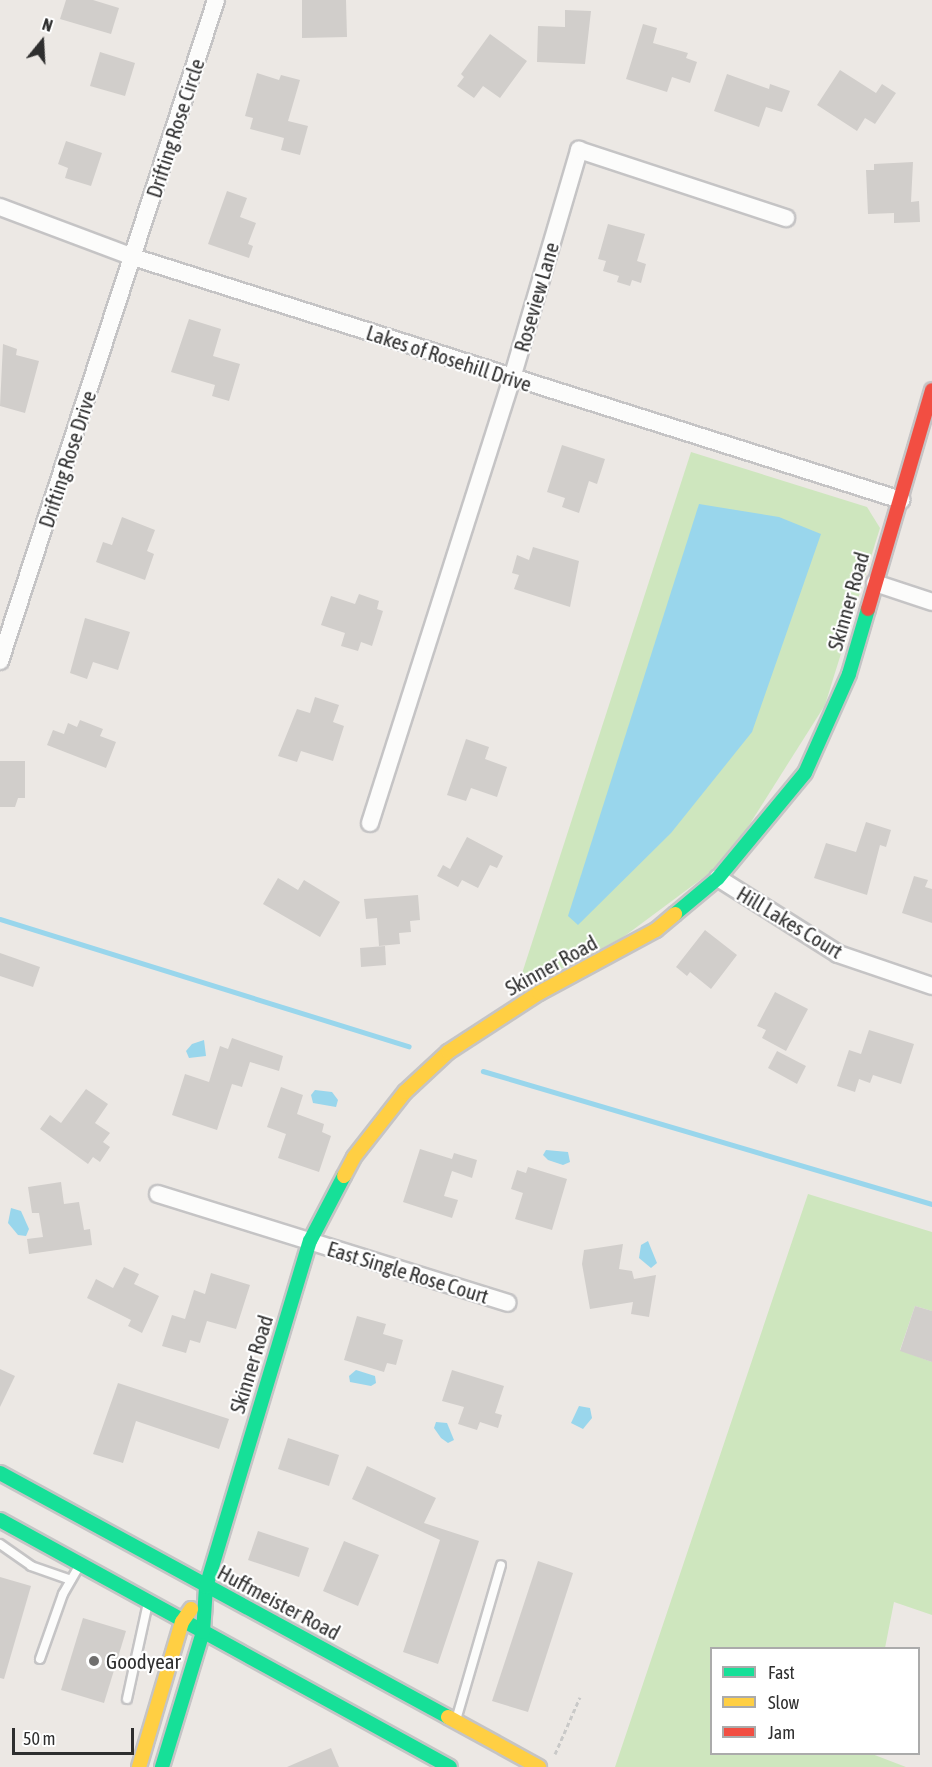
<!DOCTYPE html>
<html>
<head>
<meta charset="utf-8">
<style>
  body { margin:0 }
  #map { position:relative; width:932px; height:1767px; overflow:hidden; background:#ece8e4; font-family:"Asap Condensed",sans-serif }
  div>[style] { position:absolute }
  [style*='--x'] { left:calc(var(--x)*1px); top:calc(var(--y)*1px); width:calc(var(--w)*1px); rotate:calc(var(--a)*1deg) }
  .green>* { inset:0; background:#cee6be }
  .water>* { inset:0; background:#99d6ec }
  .stream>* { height:4.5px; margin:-2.25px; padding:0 2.25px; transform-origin:2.25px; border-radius:2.25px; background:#99d6ec }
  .building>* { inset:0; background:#d1cecb }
  .path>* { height:3px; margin-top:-1.5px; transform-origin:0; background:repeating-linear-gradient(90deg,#c9c9c8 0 4.5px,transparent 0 7.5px) }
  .roads { filter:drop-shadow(2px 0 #c5c4c5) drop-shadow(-2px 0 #c5c4c5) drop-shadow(0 2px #c5c4c5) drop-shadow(0 -2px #c5c4c5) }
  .lane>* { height:8px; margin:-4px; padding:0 4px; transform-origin:4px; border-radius:4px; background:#fcfcfb }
  .street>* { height:16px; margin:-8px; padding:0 8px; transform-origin:8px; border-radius:8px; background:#fcfcfb }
  .fast>* { height:14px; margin:-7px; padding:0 7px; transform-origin:7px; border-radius:7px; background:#16e098 }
  .slow>* { height:14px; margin:-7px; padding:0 7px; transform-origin:7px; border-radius:7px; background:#ffcf43 }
  .jam>* { height:14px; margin:-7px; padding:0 7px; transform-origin:7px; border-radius:7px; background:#f24e42 }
  .dots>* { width:16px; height:16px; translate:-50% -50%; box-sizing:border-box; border:3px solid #fff; border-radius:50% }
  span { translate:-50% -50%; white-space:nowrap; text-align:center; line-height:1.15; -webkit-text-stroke:4.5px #fff; paint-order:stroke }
  .street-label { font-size:21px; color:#2e2e2e }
  .poi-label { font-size:21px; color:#2e2e2e }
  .left { translate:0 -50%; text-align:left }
  .legend { position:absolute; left:710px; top:1647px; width:210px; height:108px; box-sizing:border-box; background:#fff; border:2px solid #ababab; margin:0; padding:8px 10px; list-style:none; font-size:18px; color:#2e2e2e }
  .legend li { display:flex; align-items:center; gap:12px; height:30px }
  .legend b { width:30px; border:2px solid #ababab }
  .north { position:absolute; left:12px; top:12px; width:60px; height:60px; -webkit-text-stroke:4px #fff; paint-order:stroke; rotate:18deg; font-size:16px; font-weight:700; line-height:24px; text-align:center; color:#2e2e2e }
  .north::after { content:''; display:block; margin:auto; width:21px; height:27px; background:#2e2e2e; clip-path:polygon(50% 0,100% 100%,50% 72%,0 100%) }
  .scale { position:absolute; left:12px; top:1728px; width:122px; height:27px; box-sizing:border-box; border:3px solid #2e2e2e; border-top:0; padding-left:8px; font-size:18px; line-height:21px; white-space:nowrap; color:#2e2e2e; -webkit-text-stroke:4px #fff; paint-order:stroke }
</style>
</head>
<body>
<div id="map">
  <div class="green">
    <i style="clip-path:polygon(691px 452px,867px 507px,880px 528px,825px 705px,727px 860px,622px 938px,516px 992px)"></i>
    <i style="clip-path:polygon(808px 1194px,932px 1232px,932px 1311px,915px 1306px,900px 1350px,932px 1362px,932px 1615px,894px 1602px,885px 1648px,712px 1648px,712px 1754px,872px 1754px,906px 1767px,615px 1767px)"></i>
  </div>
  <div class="water">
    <i style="clip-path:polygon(699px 504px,779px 517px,821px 534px,752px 732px,671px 833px,578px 925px,568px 916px)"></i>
    <i style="clip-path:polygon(204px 1040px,206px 1056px,189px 1058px,186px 1051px,192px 1044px)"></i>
    <i style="clip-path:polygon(315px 1090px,332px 1092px,338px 1100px,336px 1107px,313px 1103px,311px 1095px)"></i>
    <i style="clip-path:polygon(546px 1150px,568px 1152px,570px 1162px,563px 1165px,548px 1160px,543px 1155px)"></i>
    <i style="clip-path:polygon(11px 1208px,21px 1211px,29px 1229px,26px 1236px,18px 1235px,8px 1223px)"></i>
    <i style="clip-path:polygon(648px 1241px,657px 1263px,651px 1268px,639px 1258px,641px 1245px)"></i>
    <i style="clip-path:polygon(356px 1370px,375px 1376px,376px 1383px,371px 1386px,350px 1382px,349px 1376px)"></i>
    <i style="clip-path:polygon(579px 1406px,590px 1408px,592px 1418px,583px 1429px,571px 1423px)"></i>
    <i style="clip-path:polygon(436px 1422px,447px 1423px,454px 1440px,448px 1443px,441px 1438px,434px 1428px)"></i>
  </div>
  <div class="stream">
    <i style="--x:0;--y:919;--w:428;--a:17.3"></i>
    <i style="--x:483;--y:1071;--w:468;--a:16.5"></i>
  </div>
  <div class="building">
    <i style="clip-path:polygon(66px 0,93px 0,119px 8px,111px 34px,60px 19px)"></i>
    <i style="clip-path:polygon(302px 0,346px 0,347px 37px,302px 38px)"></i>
    <i style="clip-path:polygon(565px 10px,591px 11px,585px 64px,537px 62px,538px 26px,565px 27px)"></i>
    <i style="clip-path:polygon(643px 24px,657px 28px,653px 43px,688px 53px,686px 58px,697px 62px,690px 83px,672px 77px,667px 92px,626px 79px)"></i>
    <i style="clip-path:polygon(490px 34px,527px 61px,500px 98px,483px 86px,474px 98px,457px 86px,464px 77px,461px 74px)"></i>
    <i style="clip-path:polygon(100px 52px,135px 63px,125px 96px,90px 86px)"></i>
    <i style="clip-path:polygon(840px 70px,876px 93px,882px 84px,896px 93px,875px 124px,865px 118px,857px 131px,817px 105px)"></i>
    <i style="clip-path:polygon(257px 73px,279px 80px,281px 75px,300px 80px,288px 121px,308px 126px,300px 155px,281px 150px,284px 138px,250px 129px,253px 118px,245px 116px)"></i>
    <i style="clip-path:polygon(727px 74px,769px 89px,770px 84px,790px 91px,782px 112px,766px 107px,759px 127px,714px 111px)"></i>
    <i style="clip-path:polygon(66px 141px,102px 153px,91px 186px,65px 178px,68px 168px,58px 164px)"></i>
    <i style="clip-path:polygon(913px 162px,911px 202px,919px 201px,920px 222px,894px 223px,894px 213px,868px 214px,866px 170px,874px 170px,874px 164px)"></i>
    <i style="clip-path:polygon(227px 191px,247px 198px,240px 217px,256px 223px,248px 244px,253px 246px,249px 258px,208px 244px)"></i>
    <i style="clip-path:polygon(608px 224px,645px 234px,637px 261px,646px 264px,641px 283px,632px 280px,630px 286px,617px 282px,619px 276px,603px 271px,606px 261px,598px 259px)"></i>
    <i style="clip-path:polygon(189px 319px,221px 329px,213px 356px,240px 364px,229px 401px,212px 396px,215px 385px,171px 372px)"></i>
    <i style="clip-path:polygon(3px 344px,17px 349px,16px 355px,39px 361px,25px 413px,0 406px)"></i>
    <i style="clip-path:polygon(562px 445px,605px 459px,597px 484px,589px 481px,579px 513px,562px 507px,565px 498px,547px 492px)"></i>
    <i style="clip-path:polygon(122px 517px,155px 530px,147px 551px,154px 554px,145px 580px,96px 562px,103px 542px,112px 545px)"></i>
    <i style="clip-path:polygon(533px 547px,579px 561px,570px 607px,514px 589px,519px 575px,512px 573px,517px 555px,529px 560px)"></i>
    <i style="clip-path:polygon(359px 594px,379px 601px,377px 609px,383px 611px,372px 646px,361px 642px,358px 651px,341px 646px,345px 633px,321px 625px,331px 596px,355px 604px)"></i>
    <i style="clip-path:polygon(85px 618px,130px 632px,118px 670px,93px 662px,87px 679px,70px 673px)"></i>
    <i style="clip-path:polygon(315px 697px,339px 705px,333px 722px,344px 726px,333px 761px,301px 751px,297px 762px,278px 756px,297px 709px,310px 713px)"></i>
    <i style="clip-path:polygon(80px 720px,103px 729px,100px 736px,116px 742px,106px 768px,47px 745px,53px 730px,64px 734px,68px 723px,77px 727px)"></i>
    <i style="clip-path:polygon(466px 739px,489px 747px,485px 759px,507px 767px,497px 797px,471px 788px,466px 801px,447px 795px)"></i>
    <i style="clip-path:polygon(0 761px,25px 761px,25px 798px,18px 798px,15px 807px,0 807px)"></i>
    <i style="clip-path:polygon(866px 822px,891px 830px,886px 847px,880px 845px,867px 895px,814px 878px,826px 843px,856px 852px)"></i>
    <i style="clip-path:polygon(467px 837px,503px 856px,497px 868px,490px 865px,478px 888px,462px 880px,458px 887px,437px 876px,443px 865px,450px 869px)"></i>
    <i style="clip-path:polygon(914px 876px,928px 880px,925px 887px,932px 889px,932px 923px,902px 913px)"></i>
    <i style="clip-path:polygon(278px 878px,298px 890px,304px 880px,340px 902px,320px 937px,263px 904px)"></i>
    <i style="clip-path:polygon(418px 895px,420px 920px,410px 921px,411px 932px,399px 933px,400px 944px,379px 946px,377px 918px,366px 919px,364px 899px)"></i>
    <i style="clip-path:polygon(705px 930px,737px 955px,711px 989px,690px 972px,687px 976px,676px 967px)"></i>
    <i style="clip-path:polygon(385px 946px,386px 965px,361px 967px,360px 948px)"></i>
    <i style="clip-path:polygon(0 953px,40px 967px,33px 987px,0 976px)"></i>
    <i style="clip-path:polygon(775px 992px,808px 1009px,786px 1051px,762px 1038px,766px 1030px,757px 1026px)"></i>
    <i style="clip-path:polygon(869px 1030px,914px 1044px,901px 1084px,873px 1075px,870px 1083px,859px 1079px,855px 1092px,837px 1086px,849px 1050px,861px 1054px)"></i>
    <i style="clip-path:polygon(232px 1038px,283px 1056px,279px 1071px,250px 1062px,242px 1087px,232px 1084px,217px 1130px,172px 1115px,185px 1074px,209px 1082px,220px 1046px,228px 1049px)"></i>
    <i style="clip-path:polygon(777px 1051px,806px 1066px,797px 1084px,768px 1068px)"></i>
    <i style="clip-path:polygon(281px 1087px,303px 1095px,297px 1114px,324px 1124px,322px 1132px,331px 1136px,319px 1172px,278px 1158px,286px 1134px,267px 1127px)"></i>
    <i style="clip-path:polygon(86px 1089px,108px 1104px,95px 1123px,110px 1133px,103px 1142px,110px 1147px,100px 1162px,93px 1157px,88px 1164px,40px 1129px,50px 1115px,61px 1123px)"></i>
    <i style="clip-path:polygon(420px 1149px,452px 1159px,454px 1153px,477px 1160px,472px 1178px,452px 1171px,444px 1196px,458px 1200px,452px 1218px,403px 1202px)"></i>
    <i style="clip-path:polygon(528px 1167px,567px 1179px,552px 1230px,515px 1219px,523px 1193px,511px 1189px,517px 1170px,526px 1173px)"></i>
    <i style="clip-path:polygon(61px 1182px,64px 1204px,79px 1202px,84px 1230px,90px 1229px,92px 1245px,29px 1254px,27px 1239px,43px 1237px,39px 1213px,32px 1213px,28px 1187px)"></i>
    <i style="clip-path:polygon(623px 1244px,619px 1269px,632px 1271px,634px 1279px,656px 1275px,649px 1317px,631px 1314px,633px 1302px,590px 1309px,582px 1264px,584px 1250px)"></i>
    <i style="clip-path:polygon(124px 1267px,139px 1274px,134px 1284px,159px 1296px,142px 1333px,128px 1326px,131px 1320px,87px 1298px,96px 1279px,113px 1288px)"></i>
    <i style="clip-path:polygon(211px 1273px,250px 1285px,236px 1329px,207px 1321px,200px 1343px,190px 1340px,186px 1353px,162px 1346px,172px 1315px,185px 1319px,194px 1290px,205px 1294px)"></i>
    <i style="clip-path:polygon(915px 1306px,932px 1311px,932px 1362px,900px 1351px)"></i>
    <i style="clip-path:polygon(357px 1316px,386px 1324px,383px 1334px,403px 1340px,396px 1365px,387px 1363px,384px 1372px,344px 1360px)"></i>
    <i style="clip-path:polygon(0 1369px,15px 1376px,0 1407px)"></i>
    <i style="clip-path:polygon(452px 1370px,504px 1386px,495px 1413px,502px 1415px,498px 1428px,480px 1422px,477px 1430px,458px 1424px,464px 1407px,442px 1401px)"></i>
    <i style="clip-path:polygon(118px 1383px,229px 1419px,219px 1449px,136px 1421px,123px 1463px,93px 1454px)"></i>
    <i style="clip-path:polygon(288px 1438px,339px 1455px,329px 1486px,278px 1469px)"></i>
    <i style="clip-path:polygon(367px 1466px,436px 1498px,424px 1523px,479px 1541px,438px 1664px,403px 1652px,440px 1540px,352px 1499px)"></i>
    <i style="clip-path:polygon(258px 1531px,309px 1548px,299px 1577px,248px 1560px)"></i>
    <i style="clip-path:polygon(344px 1541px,379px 1555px,358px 1606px,323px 1591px)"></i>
    <i style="clip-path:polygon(538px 1561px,573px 1573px,528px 1712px,492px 1701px)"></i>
    <i style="clip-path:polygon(0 1577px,31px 1586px,4px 1679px,0 1678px)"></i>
    <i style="clip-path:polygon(83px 1618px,126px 1631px,104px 1703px,61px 1690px)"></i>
    <i style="clip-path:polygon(331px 1748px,339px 1767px,287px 1767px)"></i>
  </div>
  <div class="path">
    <i style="--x:555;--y:1754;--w:62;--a:-66.3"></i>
  </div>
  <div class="roads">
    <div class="lane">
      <i style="--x:0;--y:1544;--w:38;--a:35"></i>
      <i style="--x:31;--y:1566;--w:42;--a:19.3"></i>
      <i style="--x:40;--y:1659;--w:69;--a:-70.5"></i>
      <i style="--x:63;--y:1594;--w:34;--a:-60"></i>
      <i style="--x:127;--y:1699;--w:98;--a:-77.7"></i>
      <i style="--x:456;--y:1720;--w:161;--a:-73.8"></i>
    </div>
    <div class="street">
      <i style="--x:0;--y:207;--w:142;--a:20.6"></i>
      <i style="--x:133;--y:257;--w:806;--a:17.56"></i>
      <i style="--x:875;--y:583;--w:60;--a:18.4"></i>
      <i style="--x:0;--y:661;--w:695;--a:-71.9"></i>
      <i style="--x:370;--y:823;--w:467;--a:-72.3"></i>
      <i style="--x:512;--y:378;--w:238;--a:-73.6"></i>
      <i style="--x:579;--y:150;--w:218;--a:18.2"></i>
      <i style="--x:718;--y:878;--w:142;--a:32.3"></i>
      <i style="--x:838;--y:954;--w:99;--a:18.8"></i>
      <i style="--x:158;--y:1194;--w:366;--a:17.3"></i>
    </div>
    <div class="fast">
      <i style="--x:675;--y:914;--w:56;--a:-39.9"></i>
      <i style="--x:718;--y:878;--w:136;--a:-50.4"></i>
      <i style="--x:805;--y:773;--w:108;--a:-66"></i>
      <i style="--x:849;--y:674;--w:68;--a:-73.7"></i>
      <i style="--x:0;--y:1473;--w:510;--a:28.57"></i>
      <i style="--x:0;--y:1520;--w:513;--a:28.76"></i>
      <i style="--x:162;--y:1767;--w:141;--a:-73.1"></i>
      <i style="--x:203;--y:1632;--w:45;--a:-86.2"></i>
      <i style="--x:206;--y:1587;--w:361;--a:-73.3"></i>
      <i style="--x:310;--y:1241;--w:73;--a:-62.4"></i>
    </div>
    <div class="slow">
      <i style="--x:344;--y:1176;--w:21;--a:-62"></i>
      <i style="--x:354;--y:1157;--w:83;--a:-51.9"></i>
      <i style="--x:405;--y:1092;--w:59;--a:-42.9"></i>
      <i style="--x:448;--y:1052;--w:108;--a:-33"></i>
      <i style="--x:539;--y:993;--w:133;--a:-28.3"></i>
      <i style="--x:656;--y:930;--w:25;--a:-40"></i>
      <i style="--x:448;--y:1717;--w:104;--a:28.8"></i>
      <i style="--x:139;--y:1767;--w:151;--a:-73.5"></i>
      <i style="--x:182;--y:1622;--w:16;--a:-55"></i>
    </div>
    <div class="jam">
      <i style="--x:868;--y:609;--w:228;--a:-73.7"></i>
    </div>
  </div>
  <div class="dots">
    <i style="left:94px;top:1661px;background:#706f6e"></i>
  </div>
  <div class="street-label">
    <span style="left:175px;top:128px;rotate:-72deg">Drifting Rose Circle</span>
    <span style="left:536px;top:297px;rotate:-74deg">Roseview Lane</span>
    <span style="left:449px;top:358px;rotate:18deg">Lakes of Rosehill Drive</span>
    <span style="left:67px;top:459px;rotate:-72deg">Drifting Rose Drive</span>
    <span style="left:848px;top:601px;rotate:-74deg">Skinner Road</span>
    <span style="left:790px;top:922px;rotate:31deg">Hill Lakes Court</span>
    <span style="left:551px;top:965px;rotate:-29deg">Skinner Road</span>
    <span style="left:408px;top:1272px;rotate:17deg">East Single Rose Court</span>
    <span style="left:251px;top:1364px;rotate:-73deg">Skinner Road</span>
    <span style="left:279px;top:1602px;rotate:28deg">Huffmeister Road</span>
  </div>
  <div class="poi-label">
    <span class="left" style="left:106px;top:1661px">Goodyear</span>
  </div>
  <ul class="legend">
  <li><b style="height:8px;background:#16e098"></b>Fast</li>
  <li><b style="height:8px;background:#ffcf43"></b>Slow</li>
  <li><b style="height:8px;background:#f24e42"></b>Jam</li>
  </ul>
  <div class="north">N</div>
  <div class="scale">50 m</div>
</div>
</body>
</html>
